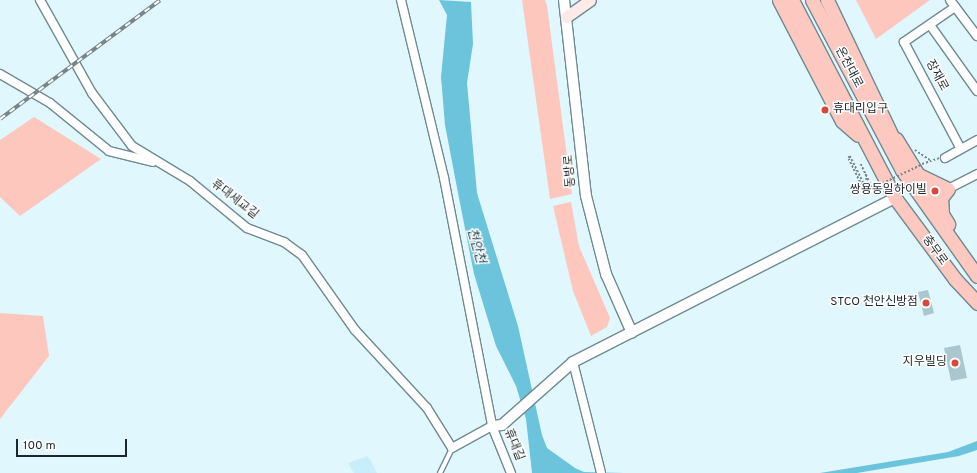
<!DOCTYPE html>
<html>
<head>
<meta charset="utf-8">
<style>
  body { margin:0 }
  #map { position:relative; width:977px; height:473px; overflow:hidden; background:#e0f7fe; font-family:Overpass,"Noto Sans KR",sans-serif }
  div>[style] { position:absolute }
  [style*='--x'] { left:calc(var(--x)*1px); top:calc(var(--y)*1px); width:calc(var(--w)*1px); rotate:calc(var(--a)*1deg) }
  .built>* { inset:0; background:#c7eefa }
  .green>* { inset:0; background:#fdc7be }
  .water>* { inset:0; background:#6cc4dc }
  .building>* { inset:0; background:#aac6cf }
  .path>* { height:1.5px; margin-top:-0.75px; transform-origin:0; background:repeating-linear-gradient(90deg,#78898e 0 2px,transparent 0 4px) }
  .roads { filter:drop-shadow(1px 0 #6f8a92) drop-shadow(-1px 0 #6f8a92) drop-shadow(0 1px #6f8a92) drop-shadow(0 -1px #6f8a92) }
  .service>* { height:4px; margin:-2px; padding:0 2px; transform-origin:2px; border-radius:2px; background:#fff }
  .minor>* { height:8px; margin:-4px; padding:0 4px; transform-origin:4px; border-radius:4px; background:#fff }
  .tertiary>* { height:10px; margin:-5px; padding:0 5px; transform-origin:5px; border-radius:5px; background:#fff }
  .secondary>* { height:11px; margin:-5.5px; padding:0 5.5px; transform-origin:5.5px; border-radius:5.5px; background:#feeae7 }
  .trunk>* { height:13px; margin:-6.5px; padding:0 6.5px; transform-origin:6.5px; border-radius:6.5px; background:#fcc8c0 }
  .rail>* { height:3.5px; margin-top:-1.75px; transform-origin:0; background:repeating-linear-gradient(90deg,#fff 0 6px,#76878c 0 12px); box-sizing:border-box; border-block:1px solid #76878c }
  .path-bridge>* { height:1.5px; margin-top:-0.75px; transform-origin:0; background:repeating-linear-gradient(90deg,#78898e 0 2px,transparent 0 4px) }
  .dots>* { width:11px; height:11px; translate:-50% -50%; box-sizing:border-box; border:2px solid #fff; border-radius:50% }
  span { translate:-50% -50%; white-space:nowrap; text-align:center; line-height:1.15; -webkit-text-stroke:3px #fff; paint-order:stroke }
  .street-label { font-size:12px; color:#1c272b }
  .poi-label { font-size:12px; color:#1c272b }
  .left { translate:0 -50%; text-align:left }
  .right { translate:-100% -50%; text-align:right }
  .water-label { font-size:13px; color:#18414b; font-style:italic }
  .scale { position:absolute; left:16px; top:439px; width:111px; height:18px; box-sizing:border-box; border:2px solid #1c272b; border-top:0; padding-left:5px; font-size:12px; line-height:14px; white-space:nowrap; color:#1c272b; -webkit-text-stroke:3px #fff; paint-order:stroke }
</style>
</head>
<body>
<div id="map">
  <div class="built">
    <i style="clip-path:polygon(368px 456px,377px 473px,354px 473px,348px 463px)"></i>
  </div>
  <div class="green">
    <i style="clip-path:polygon(522px 0,545px 0,547px 6px,572px 194px,550px 199px)"></i>
    <i style="clip-path:polygon(856px 0,930px 0,876px 39px)"></i>
    <i style="clip-path:polygon(34px 117px,101px 159px,20px 216px,0 197px,0 140px)"></i>
    <i style="clip-path:polygon(571px 202px,579px 246px,610px 318px,607px 327px,591px 336px,573px 291px,553px 206px)"></i>
    <i style="clip-path:polygon(0 313px,43px 316px,49px 356px,0 419px)"></i>
  </div>
  <div class="water">
    <i style="clip-path:polygon(439px 0,471px 2px,473px 44px,467px 83px,477px 193px,518px 326px,542px 435px,547px 448px,575px 468px,584px 472px,624px 473px,532px 473px,526px 419px,516px 386px,496px 346px,474px 274px,458px 193px,445px 125px,441px 77px,447px 15px)"></i>
    <i style="clip-path:polygon(977px 441px,977px 450px,959px 456px,857px 473px,820px 473px,948px 452px)"></i>
  </div>
  <div class="building">
    <i style="clip-path:polygon(928px 290px,934px 313px,924px 316px,918px 292px)"></i>
    <i style="clip-path:polygon(960px 345px,967px 378px,951px 381px,944px 348px)"></i>
  </div>
  <div class="path">
    <i style="--x:915;--y:150;--w:18;--a:34"></i>
    <i style="--x:861;--y:164;--w:26;--a:65"></i>
    <i style="--x:922;--y:164;--w:18;--a:-19"></i>
    <i style="--x:866;--y:174;--w:8;--a:83"></i>
    <i style="--x:865;--y:193;--w:39;--a:-116"></i>
    <i style="--x:848;--y:158;--w:3;--a:-45"></i>
    <i style="--x:850;--y:156;--w:42;--a:63.4"></i>
  </div>
  <div class="roads">
    <div class="service">
      <i style="--x:440;--y:473;--w:28;--a:-64"></i>
    </div>
    <div class="minor">
      <i style="--x:40;--y:0;--w:107;--a:60.8"></i>
      <i style="--x:92;--y:93;--w:66;--a:53"></i>
      <i style="--x:132;--y:146;--w:68;--a:31.1"></i>
      <i style="--x:190;--y:181;--w:74;--a:39.5"></i>
      <i style="--x:247;--y:228;--w:40;--a:21"></i>
      <i style="--x:284;--y:242;--w:22;--a:36"></i>
      <i style="--x:302;--y:255;--w:92;--a:54.8"></i>
      <i style="--x:355;--y:330;--w:106;--a:47.3"></i>
      <i style="--x:427;--y:408;--w:47;--a:58"></i>
      <i style="--x:452;--y:448;--w:46;--a:-28.8"></i>
      <i style="--x:401;--y:0;--w:183;--a:76.4"></i>
      <i style="--x:444;--y:178;--w:253;--a:79"></i>
      <i style="--x:492;--y:426;--w:51;--a:68"></i>
      <i style="--x:950;--y:0;--w:45;--a:53.1"></i>
      <i style="--x:955;--y:7;--w:62;--a:145.5"></i>
      <i style="--x:904;--y:42;--w:121;--a:62"></i>
      <i style="--x:930;--y:25;--w:81;--a:54.5"></i>
      <i style="--x:0;--y:74;--w:58;--a:30.1"></i>
      <i style="--x:50;--y:103;--w:76;--a:39.1"></i>
      <i style="--x:109;--y:151;--w:45;--a:14"></i>
      <i style="--x:945;--y:158;--w:37;--a:-29"></i>
      <i style="--x:948;--y:189;--w:33;--a:-27"></i>
      <i style="--x:573;--y:362;--w:114;--a:75.8"></i>
    </div>
    <div class="tertiary">
      <i style="--x:564;--y:0;--w:197;--a:83.6"></i>
      <i style="--x:586;--y:196;--w:81;--a:75.6"></i>
      <i style="--x:606;--y:274;--w:64;--a:66.2"></i>
      <i style="--x:492;--y:426;--w:10;--a:-6"></i>
      <i style="--x:502;--y:425;--w:95;--a:-41.6"></i>
      <i style="--x:573;--y:362;--w:361;--a:-27"></i>
    </div>
    <div class="secondary">
      <i style="--x:566;--y:17;--w:29;--a:-35"></i>
    </div>
    <div class="trunk">
      <i style="--x:779;--y:0;--w:136;--a:62.5"></i>
      <i style="--x:842;--y:121;--w:21;--a:41"></i>
      <i style="--x:792;--y:0;--w:223;--a:62.5"></i>
      <i style="--x:895;--y:198;--w:101;--a:53.5"></i>
      <i style="--x:955;--y:279;--w:33;--a:47"></i>
      <i style="--x:812;--y:0;--w:192;--a:62.1"></i>
      <i style="--x:902;--y:170;--w:130;--a:54.7"></i>
      <i style="--x:827;--y:0;--w:163;--a:64.5"></i>
      <i style="--x:896;--y:139;--w:100;--a:58.5"></i>
      <i style="--x:917;--y:174;--w:34;--a:26"></i>
      <i style="--x:948;--y:189;--w:11;--a:128"></i>
      <i style="--x:941;--y:198;--w:16;--a:86"></i>
    </div>
  </div>
  <div class="rail">
    <i style="--x:0;--y:119;--w:199;--a:-36.6"></i>
  </div>
  <div class="path-bridge">
    <i style="--x:868;--y:190;--w:59;--a:-25.3"></i>
  </div>
  <div class="dots">
    <i style="left:825px;top:110px;background:#d5483b"></i>
    <i style="left:935px;top:191px;background:#d5483b"></i>
    <i style="left:926px;top:303px;background:#d5483b"></i>
    <i style="left:955px;top:363px;background:#d5483b"></i>
  </div>
  <div class="street-label">
    <span style="left:848px;top:68px;rotate:62deg">온천대로</span>
    <span style="left:936px;top:76px;rotate:62deg">장재로</span>
    <span style="left:571px;top:171px;rotate:-95deg">동방로</span>
    <span style="left:234px;top:200px;rotate:38deg">휴대세교길</span>
    <span style="left:934px;top:251px;rotate:54deg">충무로</span>
    <span style="left:513px;top:445px;rotate:68deg">휴대길</span>
  </div>
  <div class="poi-label">
    <span class="left" style="left:833px;top:110px">휴대리입구</span>
    <span class="right" style="left:927px;top:191px">쌍용동일하이빌</span>
    <span class="right" style="left:918px;top:303px">STCO 천안신방점</span>
    <span class="right" style="left:947px;top:363px">지우빌딩</span>
  </div>
  <div class="water-label">
    <span style="left:475px;top:246px;rotate:74deg">천안천</span>
  </div>
  <div class="scale">100 m</div>
</div>
</body>
</html>
